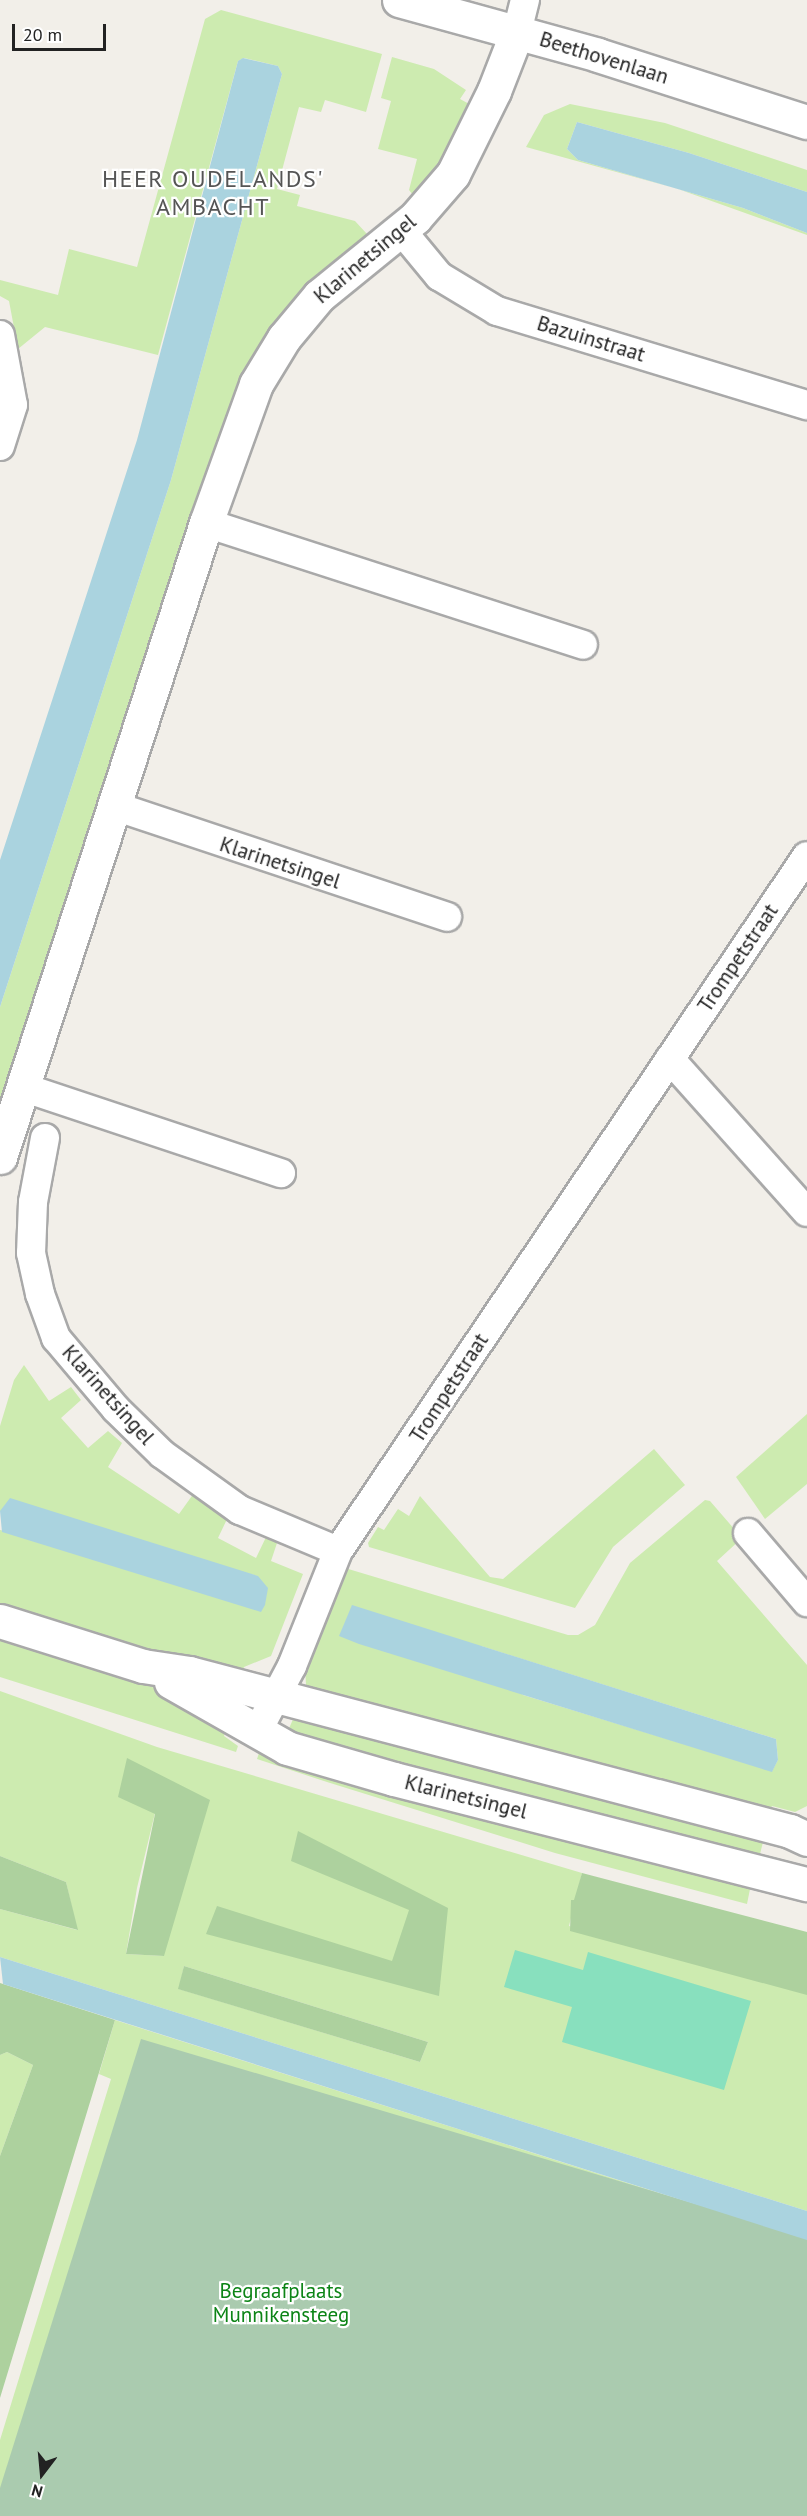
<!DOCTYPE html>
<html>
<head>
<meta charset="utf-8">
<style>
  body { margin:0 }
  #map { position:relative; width:807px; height:2516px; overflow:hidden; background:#f2efe9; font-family:"PT Sans",sans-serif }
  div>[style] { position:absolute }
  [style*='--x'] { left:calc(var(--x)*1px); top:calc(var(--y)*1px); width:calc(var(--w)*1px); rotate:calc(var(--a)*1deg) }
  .grass>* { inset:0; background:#cdebb0 }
  .forest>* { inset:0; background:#add19e }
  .cemetery>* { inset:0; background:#aacbaf }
  .pitch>* { inset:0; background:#88e0be }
  .water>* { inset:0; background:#aad3df }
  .roads { filter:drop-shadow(2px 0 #a9a9a9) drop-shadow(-2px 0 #a9a9a9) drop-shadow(0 2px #a9a9a9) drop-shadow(0 -2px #a9a9a9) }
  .minor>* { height:28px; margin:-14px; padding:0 14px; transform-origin:14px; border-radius:14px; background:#fff }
  .tertiary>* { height:33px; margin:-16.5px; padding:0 16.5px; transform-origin:16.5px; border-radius:16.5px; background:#fff }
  span { translate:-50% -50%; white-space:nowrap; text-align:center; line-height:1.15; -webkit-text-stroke:4.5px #fff; paint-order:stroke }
  .street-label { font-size:21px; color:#222 }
  .park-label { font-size:21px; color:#0c8416 }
  .quarter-label { font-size:24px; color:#555; letter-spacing:1.5px }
  .north { position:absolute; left:12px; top:2444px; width:60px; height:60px; -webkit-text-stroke:4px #fff; paint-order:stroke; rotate:196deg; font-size:16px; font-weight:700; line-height:24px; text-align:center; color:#222 }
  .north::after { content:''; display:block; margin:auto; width:21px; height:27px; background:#222; clip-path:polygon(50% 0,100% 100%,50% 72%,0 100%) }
  .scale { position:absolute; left:12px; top:24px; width:94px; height:27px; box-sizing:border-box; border:3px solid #222; border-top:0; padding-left:8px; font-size:18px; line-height:21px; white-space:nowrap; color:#222; -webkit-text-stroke:4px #fff; paint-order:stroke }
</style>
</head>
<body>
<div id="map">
  <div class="grass">
    <i style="clip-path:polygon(221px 10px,382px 54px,366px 112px,325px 100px,321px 112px,299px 107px,277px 189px,300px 195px,297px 206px,355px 221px,367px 234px,310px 282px,293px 303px,259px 348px,233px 398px,0 1107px,0 1007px,171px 480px,282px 74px,278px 66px,244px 58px,238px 61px,158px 355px,45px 327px,18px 349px,9px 301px,0 296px,0 280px,58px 295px,69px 249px,137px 267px,205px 19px)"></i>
    <i style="clip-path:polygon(392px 57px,434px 69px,466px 90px,460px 99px,471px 105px,435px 172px,413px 195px,409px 190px,417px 159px,378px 149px,391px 101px,381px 98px)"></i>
    <i style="clip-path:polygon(570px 104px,665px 123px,807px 170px,807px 192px,689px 153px,577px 122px,567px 149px,578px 160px,743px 208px,807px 233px,807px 235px,678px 189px,526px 147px,544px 115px)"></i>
    <i style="clip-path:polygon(24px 1365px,49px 1401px,71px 1387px,81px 1400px,61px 1418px,88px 1448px,108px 1431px,122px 1443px,108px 1467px,179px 1514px,194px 1493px,229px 1515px,218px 1538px,256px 1558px,268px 1533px,279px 1537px,271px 1561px,303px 1574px,271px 1656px,244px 1667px,240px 1678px,0 1605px,0 1530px,258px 1576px,0 1511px,0 1426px,14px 1380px)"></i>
    <i style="clip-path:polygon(807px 1414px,807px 1484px,765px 1519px,736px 1477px)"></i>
    <i style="clip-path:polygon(654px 1449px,685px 1485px,613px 1547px,575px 1608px,369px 1547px,368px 1543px,378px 1527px,384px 1530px,398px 1509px,409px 1516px,420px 1496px,490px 1577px,503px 1579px)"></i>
    <i style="clip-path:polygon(evenodd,705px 1500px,710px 1501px,742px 1538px,717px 1561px,807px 1665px,807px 1806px,795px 1812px,772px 1806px,769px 1815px,311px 1691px,306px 1685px,305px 1667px,345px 1568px,568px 1635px,578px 1635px,595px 1625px,630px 1563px,705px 1500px,481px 1646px,776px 1739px,778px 1760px,772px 1771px,523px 1695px,481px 1646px)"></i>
    <i style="clip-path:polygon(0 1637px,130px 1678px,172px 1695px,227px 1727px,224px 1736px,238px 1746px,236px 1752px,0 1677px)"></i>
    <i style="clip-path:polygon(evenodd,0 1691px,157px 1747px,582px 1873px,569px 1926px,807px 1990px,807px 2211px,0 1957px,0 1909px,77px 1930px,66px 1882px,0 1856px,0 1691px,155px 1813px,164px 1956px,126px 1954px,137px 1888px,155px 1813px,0 1691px,184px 1966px,428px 2042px,420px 2062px,179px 1989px,184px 1966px)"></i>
    <i style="clip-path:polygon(294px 1717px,765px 1834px,758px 1862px,287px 1733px)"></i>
    <i style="clip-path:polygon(261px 1747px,752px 1879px,747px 1904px,555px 1853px,327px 1782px,257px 1759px)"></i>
    <i style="clip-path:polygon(115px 2020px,807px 2240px,0 2516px,0 2440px,111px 2079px,99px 2074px)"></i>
    <i style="clip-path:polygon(7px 2052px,33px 2065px,0 2156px,0 2055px)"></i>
  </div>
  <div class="forest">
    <i style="clip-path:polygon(127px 1758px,210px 1800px,164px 1956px,126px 1954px,155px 1814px,118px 1797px)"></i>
    <i style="clip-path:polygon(298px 1831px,448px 1908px,439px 1996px,206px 1934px,217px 1906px,392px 1961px,409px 1910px,291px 1861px)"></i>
    <i style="clip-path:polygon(0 1856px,66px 1882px,78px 1930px,0 1909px)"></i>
    <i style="clip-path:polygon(582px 1873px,807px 1932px,807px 1995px,570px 1931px,571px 1900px,574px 1900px)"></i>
    <i style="clip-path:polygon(184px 1966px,428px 2042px,420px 2062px,178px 1989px)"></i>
    <i style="clip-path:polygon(0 1983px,115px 2020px,0 2398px,0 2156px,33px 2065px,7px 2052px,0 2055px)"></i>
  </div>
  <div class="cemetery">
    <i style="clip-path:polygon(141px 2039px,807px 2237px,807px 2516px,0 2516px,0 2488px)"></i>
  </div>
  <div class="pitch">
    <i style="clip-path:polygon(515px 1950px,583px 1970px,588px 1952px,751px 2001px,724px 2090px,562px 2042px,572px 2007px,504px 1987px)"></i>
  </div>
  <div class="water">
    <i style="clip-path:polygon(243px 58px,278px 66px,282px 74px,171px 480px,0 1007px,0 860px,137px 440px,238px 61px)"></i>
    <i style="clip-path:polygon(577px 122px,689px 153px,807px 192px,807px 233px,743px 208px,578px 160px,567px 149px)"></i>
    <i style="clip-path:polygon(10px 1498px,258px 1576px,268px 1588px,265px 1605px,261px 1612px,2px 1532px,0 1511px)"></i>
    <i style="clip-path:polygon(352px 1605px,776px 1739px,778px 1760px,772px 1772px,359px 1644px,339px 1636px)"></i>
    <i style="clip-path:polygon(0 1957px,807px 2211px,807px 2240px,3px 1984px)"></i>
  </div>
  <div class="roads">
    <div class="minor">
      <i style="--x:517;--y:32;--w:33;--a:-76"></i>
      <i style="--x:401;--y:230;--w:60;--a:50.4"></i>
      <i style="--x:439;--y:276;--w:68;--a:31.1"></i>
      <i style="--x:497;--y:311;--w:324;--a:16.9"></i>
      <i style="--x:0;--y:335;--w:71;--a:79.5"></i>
      <i style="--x:13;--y:405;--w:43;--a:107.6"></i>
      <i style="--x:206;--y:523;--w:396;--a:17.9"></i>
      <i style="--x:114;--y:806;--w:351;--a:18.4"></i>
      <i style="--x:670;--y:1059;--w:205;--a:48.2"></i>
      <i style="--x:22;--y:1087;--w:273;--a:18.4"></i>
      <i style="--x:45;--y:1138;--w:65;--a:100.6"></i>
      <i style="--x:33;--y:1202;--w:51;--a:92.2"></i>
      <i style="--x:31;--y:1253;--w:42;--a:77.6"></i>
      <i style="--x:40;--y:1294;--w:47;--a:70"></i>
      <i style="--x:56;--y:1338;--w:93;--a:49.8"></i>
      <i style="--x:116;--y:1409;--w:64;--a:44.4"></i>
      <i style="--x:162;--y:1454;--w:96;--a:35.7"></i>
      <i style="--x:240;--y:1510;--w:106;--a:22.7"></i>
      <i style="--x:748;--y:1533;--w:91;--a:49.5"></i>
      <i style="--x:257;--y:1732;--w:75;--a:-62.1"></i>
      <i style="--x:292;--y:1666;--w:124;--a:-68.2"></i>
      <i style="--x:338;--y:1551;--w:838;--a:-55.99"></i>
    </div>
    <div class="tertiary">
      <i style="--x:399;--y:0;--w:206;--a:15.4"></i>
      <i style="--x:598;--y:55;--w:219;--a:17.8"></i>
      <i style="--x:0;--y:1157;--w:667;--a:-72"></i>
      <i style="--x:206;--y:523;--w:148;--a:-70.2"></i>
      <i style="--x:256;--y:384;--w:54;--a:-58.7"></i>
      <i style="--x:284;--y:338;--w:55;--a:-50.2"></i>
      <i style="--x:319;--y:296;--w:124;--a:-39.1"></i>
      <i style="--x:415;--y:218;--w:58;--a:-49.2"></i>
      <i style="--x:453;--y:174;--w:93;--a:-63.7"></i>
      <i style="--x:494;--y:91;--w:63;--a:-68.7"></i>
      <i style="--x:0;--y:1621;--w:150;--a:17.5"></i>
      <i style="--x:143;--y:1666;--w:47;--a:8.7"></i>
      <i style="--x:189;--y:1673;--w:621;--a:14.73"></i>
      <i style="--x:790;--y:1831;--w:19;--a:25"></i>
      <i style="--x:171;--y:1682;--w:133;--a:29.6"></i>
      <i style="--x:287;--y:1748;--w:111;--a:16.2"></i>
      <i style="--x:394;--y:1779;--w:426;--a:14.3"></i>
    </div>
  </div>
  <div class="street-label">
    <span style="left:604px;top:58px;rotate:17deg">Beethovenlaan</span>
    <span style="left:365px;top:259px;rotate:-40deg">Klarinetsingel</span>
    <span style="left:591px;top:339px;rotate:17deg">Bazuinstraat</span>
    <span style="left:280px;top:863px;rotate:18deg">Klarinetsingel</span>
    <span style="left:738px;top:958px;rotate:-56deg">Trompetstraat</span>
    <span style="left:449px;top:1388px;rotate:-57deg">Trompetstraat</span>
    <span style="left:108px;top:1395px;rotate:48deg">Klarinetsingel</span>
    <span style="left:466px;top:1797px;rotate:14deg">Klarinetsingel</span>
  </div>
  <div class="park-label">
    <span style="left:281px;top:2303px">Begraafplaats<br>Munnikensteeg</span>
  </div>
  <div class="quarter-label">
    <span style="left:213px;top:193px">HEER OUDELANDS'<br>AMBACHT</span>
  </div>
  <div class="north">N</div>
  <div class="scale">20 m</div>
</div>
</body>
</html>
